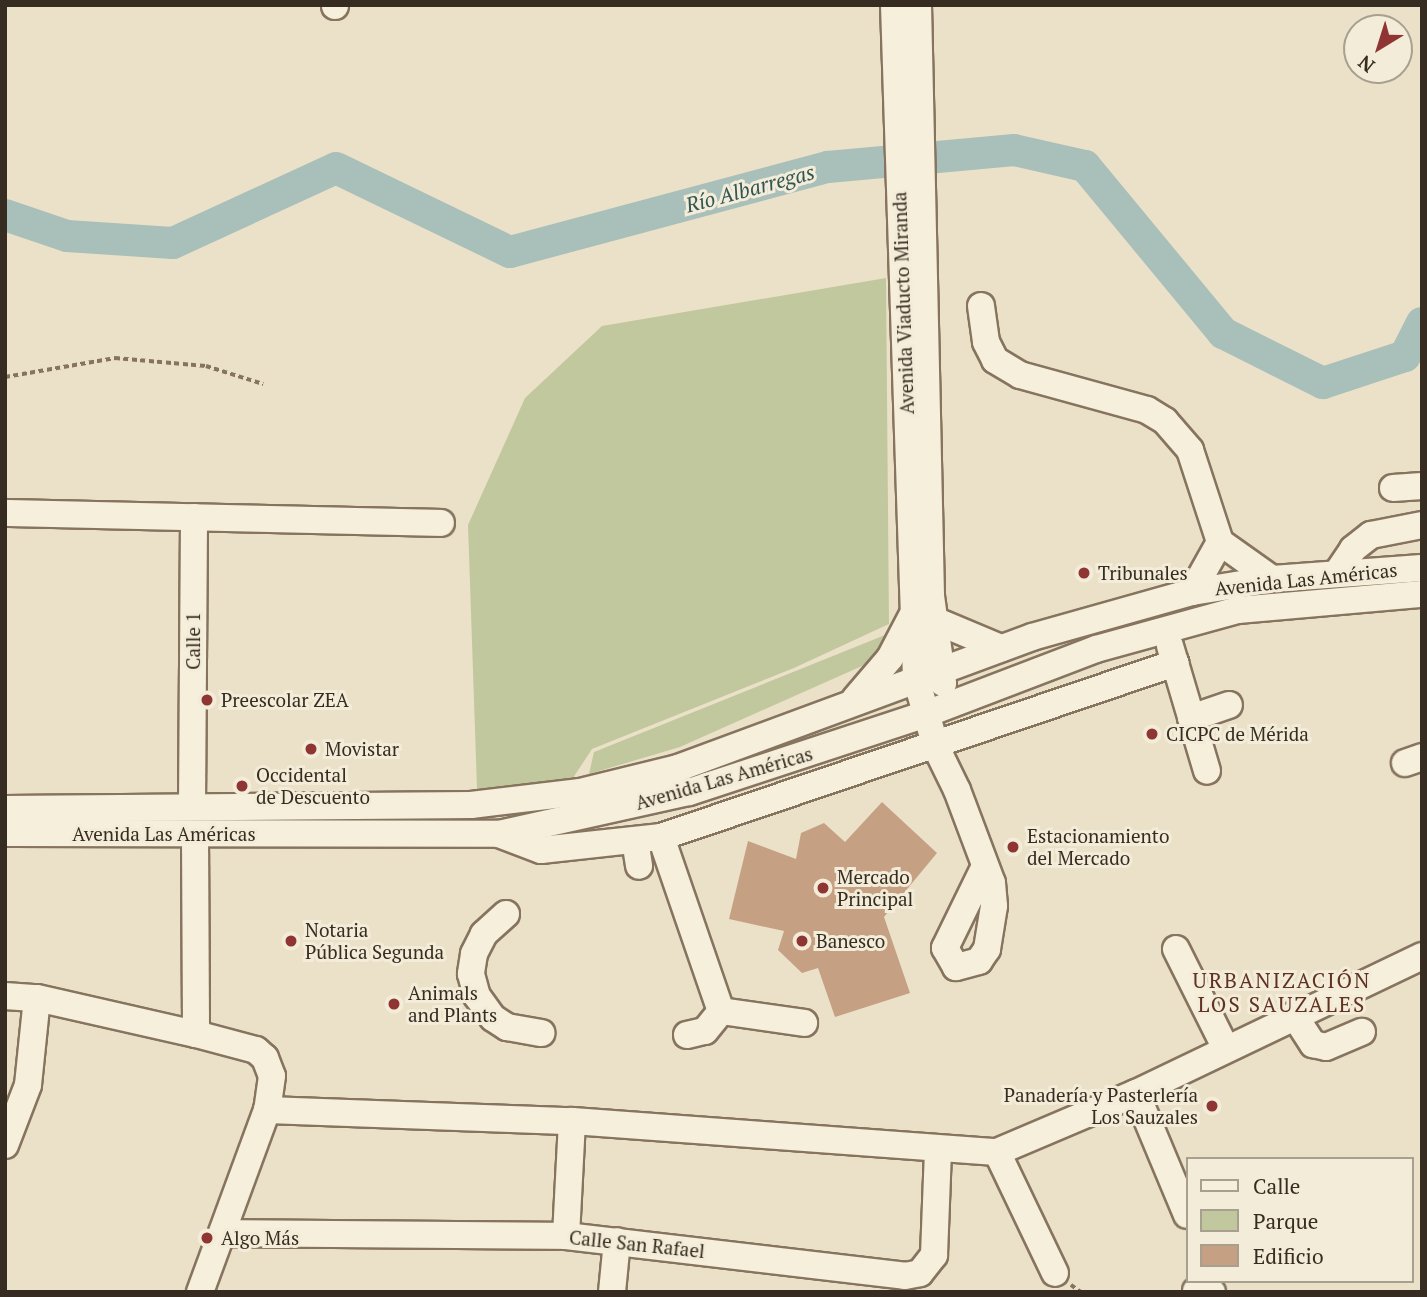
<!DOCTYPE html>
<html>
<head>
<meta charset="utf-8">
<style>
  body { margin:0 }
  #map { position:relative; width:1427px; height:1297px; overflow:hidden; background:#ebe1c9; font-family:"PT Serif",serif }
  div>[style] { position:absolute }
  [style*='--x'] { left:calc(var(--x)*1px); top:calc(var(--y)*1px); width:calc(var(--w)*1px); rotate:calc(var(--a)*1deg) }
  .green>* { inset:0; background:#c2c89d }
  .river>* { height:32px; margin:-16px; padding:0 16px; transform-origin:16px; border-radius:16px; background:#a9bfb9 }
  .building>* { inset:0; background:#c6a082 }
  .path>* { height:3.5px; margin-top:-1.75px; transform-origin:0; background:repeating-linear-gradient(90deg,#86745f 0 5px,transparent 0 8.5px) }
  .roads { filter:drop-shadow(2px 0 #86745f) drop-shadow(-2px 0 #86745f) drop-shadow(0 2px #86745f) drop-shadow(0 -2px #86745f) }
  .minor>* { height:26px; margin:-13px; padding:0 13px; transform-origin:13px; border-radius:13px; background:#f6efdb }
  .dots>* { width:19px; height:19px; translate:-50% -50%; box-sizing:border-box; border:4px solid #f3ecd8; border-radius:50% }
  span { translate:-50% -50%; white-space:nowrap; text-align:center; line-height:1.15; -webkit-text-stroke:6px #f3ecd8; paint-order:stroke }
  .street-label { font-size:19px; color:#372c21 }
  .poi-label { font-size:19px; color:#372c21 }
  .left { translate:0 -50%; text-align:left }
  .right { translate:-100% -50%; text-align:right }
  .water-label { font-size:21px; color:#325654; font-style:italic }
  .neighbourhood-label { font-size:21px; color:#603224; letter-spacing:2px }
  .frame { position:absolute; inset:0; border:7px solid #372c21; pointer-events:none }
  .legend { position:absolute; left:1186px; top:1157px; width:228px; height:126px; box-sizing:border-box; background:#f3ecd8; border:2px solid #a89f8f; margin:0; padding:9px 12px; list-style:none; font-size:21px; color:#372c21 }
  .legend li { display:flex; align-items:center; gap:14px; height:35px }
  .legend b { width:35px; border:2px solid #a89f8f }
  .north { position:absolute; left:1343px; top:14px; width:70px; height:70px; box-sizing:border-box; background:#f3ecd8; border:2px solid #a89f8f; border-radius:50%; rotate:218deg; font-size:19px; font-weight:700; line-height:28px; text-align:center; color:#372c21 }
  .north::after { content:''; display:block; margin:auto; width:24px; height:32px; background:#8f3534; clip-path:polygon(50% 0,100% 100%,50% 72%,0 100%) }
</style>
</head>
<body>
<div id="map">
  <div class="green">
    <i style="clip-path:polygon(886px 278px,889px 624px,794px 668px,592px 749px,573px 778px,477px 789px,468px 525px,525px 398px,602px 326px)"></i>
    <i style="clip-path:polygon(885px 635px,871px 662px,680px 747px,589px 774px,594px 752px)"></i>
  </div>
  <div class="river">
    <i style="--x:5;--y:215;--w:65;--a:18.7"></i>
    <i style="--x:67;--y:236;--w:106;--a:3.8"></i>
    <i style="--x:173;--y:243;--w:179;--a:-24.7"></i>
    <i style="--x:336;--y:168;--w:193;--a:25.8"></i>
    <i style="--x:510;--y:252;--w:329;--a:-15"></i>
    <i style="--x:828;--y:167;--w:187;--a:-5.2"></i>
    <i style="--x:1014;--y:150;--w:73;--a:12.7"></i>
    <i style="--x:1085;--y:166;--w:217;--a:50.4"></i>
    <i style="--x:1223;--y:333;--w:112;--a:26.6"></i>
    <i style="--x:1323;--y:383;--w:86;--a:-18.2"></i>
    <i style="--x:1405;--y:356;--w:37;--a:-63"></i>
  </div>
  <div class="building">
    <i style="clip-path:polygon(882px 802px,937px 853px,884px 917px,910px 993px,835px 1017px,818px 968px,802px 973px,778px 950px,784px 931px,729px 919px,748px 841px,796px 859px,801px 833px,824px 823px,845px 842px)"></i>
  </div>
  <div class="path">
    <i style="--x:5;--y:377;--w:112;--a:-9.8"></i>
    <i style="--x:115;--y:358;--w:91;--a:5"></i>
    <i style="--x:206;--y:366;--w:60;--a:17.5"></i>
    <i style="--x:1071;--y:1285;--w:12;--a:35"></i>
  </div>
  <div class="roads">
    <div class="minor">
      <i style="--x:335;--y:5;--w:1;--a:90"></i>
      <i style="--x:894;--y:5;--w:674;--a:88.13"></i>
      <i style="--x:916;--y:679;--w:71;--a:73.6"></i>
      <i style="--x:936;--y:747;--w:48;--a:64"></i>
      <i style="--x:957;--y:790;--w:99;--a:69.4"></i>
      <i style="--x:992;--y:883;--w:23;--a:85"></i>
      <i style="--x:994;--y:906;--w:44;--a:99.2"></i>
      <i style="--x:987;--y:949;--w:14;--a:124"></i>
      <i style="--x:979;--y:961;--w:24;--a:165"></i>
      <i style="--x:956;--y:967;--w:22;--a:-120"></i>
      <i style="--x:945;--y:948;--w:91;--a:-64"></i>
      <i style="--x:918;--y:5;--w:591;--a:88.74"></i>
      <i style="--x:931;--y:596;--w:88;--a:82.1"></i>
      <i style="--x:981;--y:306;--w:36;--a:82"></i>
      <i style="--x:986;--y:342;--w:20;--a:63"></i>
      <i style="--x:995;--y:360;--w:29;--a:31"></i>
      <i style="--x:1020;--y:375;--w:132;--a:15.4"></i>
      <i style="--x:1147;--y:410;--w:21;--a:31"></i>
      <i style="--x:1165;--y:421;--w:38;--a:49"></i>
      <i style="--x:1190;--y:450;--w:97;--a:71.9"></i>
      <i style="--x:1220;--y:542;--w:64;--a:35.4"></i>
      <i style="--x:1393;--y:488;--w:29;--a:-4"></i>
      <i style="--x:5;--y:513;--w:436;--a:1.3"></i>
      <i style="--x:1337;--y:573;--w:29;--a:-56"></i>
      <i style="--x:1353;--y:549;--w:23;--a:-38"></i>
      <i style="--x:1371;--y:535;--w:52;--a:-11.1"></i>
      <i style="--x:1192;--y:592;--w:57;--a:-60.8"></i>
      <i style="--x:934;--y:620;--w:73;--a:22.7"></i>
      <i style="--x:1170;--y:646;--w:130;--a:73.5"></i>
      <i style="--x:855;--y:699;--w:54;--a:-49.5"></i>
      <i style="--x:890;--y:658;--w:47;--a:-62.4"></i>
      <i style="--x:1191;--y:718;--w:40;--a:-18.9"></i>
      <i style="--x:1405;--y:763;--w:18;--a:-19"></i>
      <i style="--x:192;--y:807;--w:290;--a:-89.6"></i>
      <i style="--x:5;--y:809;--w:466;--a:-0.5"></i>
      <i style="--x:471;--y:805;--w:110;--a:-6.8"></i>
      <i style="--x:580;--y:792;--w:101;--a:-13.8"></i>
      <i style="--x:678;--y:768;--w:377;--a:-20.3"></i>
      <i style="--x:1032;--y:637;--w:166;--a:-15.7"></i>
      <i style="--x:1192;--y:592;--w:81;--a:-9.2"></i>
      <i style="--x:1272;--y:579;--w:150;--a:-4.2"></i>
      <i style="--x:5;--y:833;--w:494;--a:0.1"></i>
      <i style="--x:499;--y:834;--w:195;--a:-12.5"></i>
      <i style="--x:689;--y:792;--w:250;--a:-18.2"></i>
      <i style="--x:926;--y:714;--w:182;--a:-20.9"></i>
      <i style="--x:1096;--y:649;--w:147;--a:-15.4"></i>
      <i style="--x:1238;--y:610;--w:185;--a:-5"></i>
      <i style="--x:499;--y:834;--w:45;--a:20.9"></i>
      <i style="--x:541;--y:850;--w:121;--a:-6.2"></i>
      <i style="--x:661;--y:837;--w:543;--a:-18.7"></i>
      <i style="--x:195;--y:835;--w:199;--a:89.7"></i>
      <i style="--x:661;--y:837;--w:184;--a:71"></i>
      <i style="--x:635;--y:840;--w:26;--a:81"></i>
      <i style="--x:506;--y:914;--w:30;--a:138"></i>
      <i style="--x:484;--y:934;--w:22;--a:117"></i>
      <i style="--x:474;--y:954;--w:20;--a:99"></i>
      <i style="--x:471;--y:974;--w:23;--a:75"></i>
      <i style="--x:477;--y:996;--w:27;--a:54"></i>
      <i style="--x:493;--y:1018;--w:17;--a:33"></i>
      <i style="--x:507;--y:1027;--w:35;--a:10"></i>
      <i style="--x:1176;--y:949;--w:112;--a:63.4"></i>
      <i style="--x:5;--y:996;--w:32;--a:4"></i>
      <i style="--x:37;--y:998;--w:163;--a:12.8"></i>
      <i style="--x:196;--y:1034;--w:62;--a:14.9"></i>
      <i style="--x:256;--y:1050;--w:12;--a:42"></i>
      <i style="--x:265;--y:1058;--w:19;--a:69"></i>
      <i style="--x:272;--y:1076;--w:34;--a:98"></i>
      <i style="--x:267;--y:1110;--w:194;--a:110.2"></i>
      <i style="--x:721;--y:1011;--w:84;--a:8.2"></i>
      <i style="--x:1294;--y:1015;--w:35;--a:57"></i>
      <i style="--x:1313;--y:1044;--w:13;--a:13"></i>
      <i style="--x:1326;--y:1047;--w:39;--a:-23"></i>
      <i style="--x:687;--y:1035;--w:18;--a:-13"></i>
      <i style="--x:705;--y:1031;--w:26;--a:-51"></i>
      <i style="--x:1136;--y:1093;--w:132;--a:67.3"></i>
      <i style="--x:267;--y:1110;--w:305;--a:2.1"></i>
      <i style="--x:572;--y:1121;--w:426;--a:4.2"></i>
      <i style="--x:997;--y:1152;--w:151;--a:-23"></i>
      <i style="--x:1136;--y:1093;--w:317;--a:-25.6"></i>
      <i style="--x:5;--y:1145;--w:64;--a:-69"></i>
      <i style="--x:28;--y:1085;--w:87;--a:-84.1"></i>
      <i style="--x:997;--y:1152;--w:134;--a:64.4"></i>
      <i style="--x:223;--y:1233;--w:343;--a:0.5"></i>
      <i style="--x:566;--y:1236;--w:341;--a:6.7"></i>
      <i style="--x:905;--y:1276;--w:15;--a:-11"></i>
      <i style="--x:920;--y:1273;--w:23;--a:-52"></i>
      <i style="--x:934;--y:1255;--w:106;--a:-87.8"></i>
      <i style="--x:566;--y:1236;--w:115;--a:-87"></i>
      <i style="--x:1196;--y:1291;--w:16;--a:4"></i>
      <i style="--x:612;--y:1292;--w:51;--a:-84.4"></i>
    </div>
  </div>
  <div class="dots">
    <i style="left:1084px;top:573px;background:#8f3534"></i>
    <i style="left:207px;top:700px;background:#8f3534"></i>
    <i style="left:1152px;top:734px;background:#8f3534"></i>
    <i style="left:311px;top:749px;background:#8f3534"></i>
    <i style="left:242px;top:786px;background:#8f3534"></i>
    <i style="left:1013px;top:847px;background:#8f3534"></i>
    <i style="left:823px;top:888px;background:#8f3534"></i>
    <i style="left:291px;top:941px;background:#8f3534"></i>
    <i style="left:802px;top:941px;background:#8f3534"></i>
    <i style="left:394px;top:1004px;background:#8f3534"></i>
    <i style="left:1212px;top:1106px;background:#8f3534"></i>
    <i style="left:207px;top:1238px;background:#8f3534"></i>
  </div>
  <div class="street-label">
    <span style="left:903px;top:303px;rotate:-92deg">Avenida Viaducto Miranda</span>
    <span style="left:1306px;top:579px;rotate:-6deg">Avenida Las Américas</span>
    <span style="left:193px;top:641px;rotate:-90deg">Calle 1</span>
    <span style="left:724px;top:778px;rotate:-16deg">Avenida Las Américas</span>
    <span style="left:164px;top:834px">Avenida Las Américas</span>
    <span style="left:637px;top:1244px;rotate:6deg">Calle San Rafael</span>
  </div>
  <div class="poi-label">
    <span class="left" style="left:1098px;top:573px">Tribunales</span>
    <span class="left" style="left:221px;top:700px">Preescolar ZEA</span>
    <span class="left" style="left:1166px;top:734px">CICPC de Mérida</span>
    <span class="left" style="left:325px;top:749px">Movistar</span>
    <span class="left" style="left:256px;top:786px">Occidental<br>de Descuento</span>
    <span class="left" style="left:1027px;top:847px">Estacionamiento<br>del Mercado</span>
    <span class="left" style="left:837px;top:888px">Mercado<br>Principal</span>
    <span class="left" style="left:305px;top:941px">Notaria<br>Pública Segunda</span>
    <span class="left" style="left:816px;top:941px">Banesco</span>
    <span class="left" style="left:408px;top:1004px">Animals<br>and Plants</span>
    <span class="right" style="left:1198px;top:1106px">Panadería y Pasterlería<br>Los Sauzales</span>
    <span class="left" style="left:221px;top:1238px">Algo Más</span>
  </div>
  <div class="water-label">
    <span style="left:750px;top:188px;rotate:-15deg">Río Albarregas</span>
  </div>
  <div class="neighbourhood-label">
    <span style="left:1282px;top:992px">URBANIZACIÓN<br>LOS SAUZALES</span>
  </div>
  <div class="frame"></div>
  <ul class="legend">
  <li><b style="height:9px;background:#f6efdb"></b>Calle</li>
  <li><b style="height:19px;background:#c2c89d"></b>Parque</li>
  <li><b style="height:19px;background:#c6a082"></b>Edificio</li>
  </ul>
  <div class="north">N</div>
</div>
</body>
</html>
